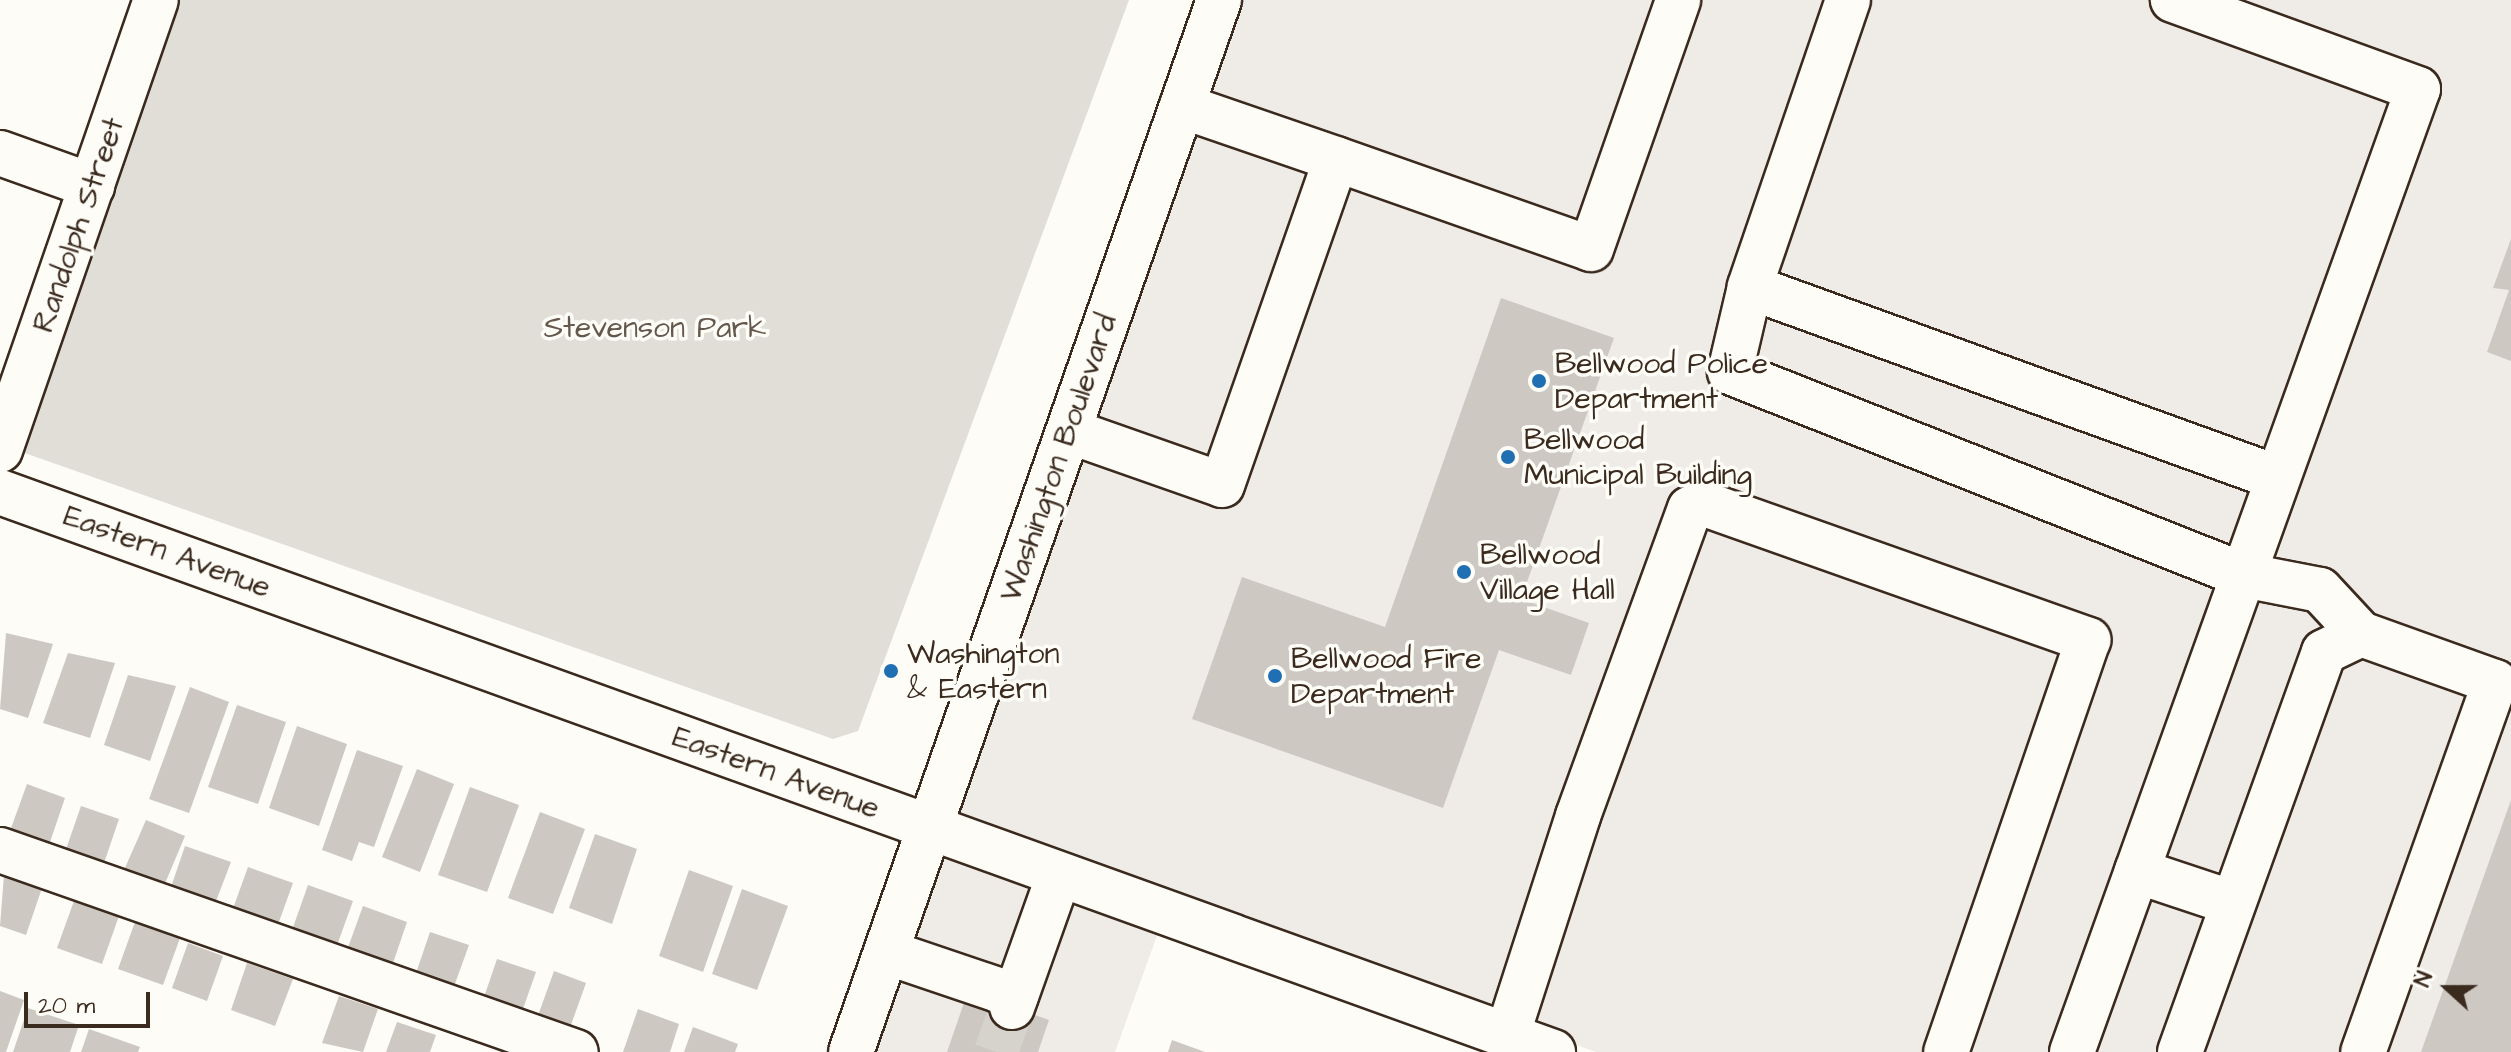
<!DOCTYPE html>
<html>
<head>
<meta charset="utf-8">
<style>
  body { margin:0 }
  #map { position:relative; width:2511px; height:1052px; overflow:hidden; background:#fdfcf7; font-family:"Architects Daughter",sans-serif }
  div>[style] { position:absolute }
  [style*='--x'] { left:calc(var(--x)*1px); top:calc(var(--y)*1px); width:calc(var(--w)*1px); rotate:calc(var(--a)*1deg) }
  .built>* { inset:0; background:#efece7 }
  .green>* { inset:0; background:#e1ded7 }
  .building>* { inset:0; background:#cdc8c2 }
  .minor-tunnel>* { height:44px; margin-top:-22px; transform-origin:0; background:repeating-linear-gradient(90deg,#d6d2cc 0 44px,transparent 0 66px) }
  .roads { filter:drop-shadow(2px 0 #3b2a1e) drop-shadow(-2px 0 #3b2a1e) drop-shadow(0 2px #3b2a1e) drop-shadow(0 -2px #3b2a1e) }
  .minor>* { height:44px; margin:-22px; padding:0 22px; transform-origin:22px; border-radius:22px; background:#fdfcf7 }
  .dots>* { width:22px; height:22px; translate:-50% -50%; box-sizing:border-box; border:4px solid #fdfcf7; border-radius:50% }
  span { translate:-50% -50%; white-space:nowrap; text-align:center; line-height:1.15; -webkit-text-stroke:7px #fdfcf7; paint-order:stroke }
  .street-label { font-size:30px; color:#3b2a1e }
  .park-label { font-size:30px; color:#64574c }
  .poi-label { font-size:30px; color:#3b2a1e }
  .left { translate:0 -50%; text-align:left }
  .north { position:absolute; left:2407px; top:948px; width:80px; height:80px; -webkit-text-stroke:6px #fdfcf7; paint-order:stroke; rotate:291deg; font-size:22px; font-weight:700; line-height:32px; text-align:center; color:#3b2a1e }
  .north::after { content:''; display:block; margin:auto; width:28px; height:36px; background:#3b2a1e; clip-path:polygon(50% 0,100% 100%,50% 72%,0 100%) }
  .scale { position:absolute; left:24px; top:992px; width:126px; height:36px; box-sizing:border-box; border:4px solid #3b2a1e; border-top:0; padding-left:10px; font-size:24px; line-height:28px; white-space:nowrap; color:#3b2a1e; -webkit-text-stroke:6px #fdfcf7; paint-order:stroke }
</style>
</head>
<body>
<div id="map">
  <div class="built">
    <i style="clip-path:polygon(1223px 0,2511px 0,2511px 1052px,1596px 1052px,935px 815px)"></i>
    <i style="clip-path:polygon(923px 834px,1163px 919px,1115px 1052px,848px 1052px)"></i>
  </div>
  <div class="green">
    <i style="clip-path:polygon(179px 0,1129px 0,858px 731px,833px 739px,22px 452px)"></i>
  </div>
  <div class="building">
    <i style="clip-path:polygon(2511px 239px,2511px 361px,2487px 352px,2509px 290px,2493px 288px)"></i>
    <i style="clip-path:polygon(1501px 298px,1614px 338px,1521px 599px,1589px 623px,1571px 675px,1499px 650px,1443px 808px,1192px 719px,1242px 577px,1385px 627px)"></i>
    <i style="clip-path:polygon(6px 633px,53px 644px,28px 718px,0 709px)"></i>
    <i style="clip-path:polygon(68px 653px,115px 663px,90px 738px,43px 723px)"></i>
    <i style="clip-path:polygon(128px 675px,176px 686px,150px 761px,104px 745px)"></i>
    <i style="clip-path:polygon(190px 687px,229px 702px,189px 813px,149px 799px)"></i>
    <i style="clip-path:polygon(237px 705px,286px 722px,258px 804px,208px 787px)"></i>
    <i style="clip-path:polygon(297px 726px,347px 744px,319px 826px,269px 808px)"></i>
    <i style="clip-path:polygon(357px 750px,403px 766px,374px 847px,359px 842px,352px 861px,322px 850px)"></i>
    <i style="clip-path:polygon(417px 769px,454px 784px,420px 872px,382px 857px)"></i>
    <i style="clip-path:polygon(27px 784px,65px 798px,49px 845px,10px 831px)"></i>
    <i style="clip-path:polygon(470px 787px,519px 805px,487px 892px,438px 875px)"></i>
    <i style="clip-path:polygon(2511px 801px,2511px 1052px,2421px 1052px,2511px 800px)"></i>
    <i style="clip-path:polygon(81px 806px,119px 819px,103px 866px,65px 852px)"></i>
    <i style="clip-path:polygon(540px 812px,585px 829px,553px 914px,508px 898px)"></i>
    <i style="clip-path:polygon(146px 820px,185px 836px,161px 893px,121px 877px)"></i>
    <i style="clip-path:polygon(595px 834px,637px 849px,612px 924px,569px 908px)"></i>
    <i style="clip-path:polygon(185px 846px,231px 862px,213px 909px,169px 893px)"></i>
    <i style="clip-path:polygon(248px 867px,293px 883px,276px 930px,231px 914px)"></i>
    <i style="clip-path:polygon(689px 870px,733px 886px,703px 972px,659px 956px)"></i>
    <i style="clip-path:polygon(4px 875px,42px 888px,26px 935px,0 926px)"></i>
    <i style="clip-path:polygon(308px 885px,353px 901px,336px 948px,291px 933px)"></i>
    <i style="clip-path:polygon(742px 889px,788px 906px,757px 990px,712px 974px)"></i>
    <i style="clip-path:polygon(74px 901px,119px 916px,102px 964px,57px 948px)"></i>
    <i style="clip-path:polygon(363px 906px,407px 922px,391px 969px,346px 953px)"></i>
    <i style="clip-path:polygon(135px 922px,180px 938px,163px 985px,118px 969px)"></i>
    <i style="clip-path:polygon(430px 932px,469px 945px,452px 992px,414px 979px)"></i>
    <i style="clip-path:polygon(188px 943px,223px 956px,207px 1001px,172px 988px)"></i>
    <i style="clip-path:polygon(497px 959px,536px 972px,519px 1020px,481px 1006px)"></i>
    <i style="clip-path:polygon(247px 963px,293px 979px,275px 1026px,231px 1010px)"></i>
    <i style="clip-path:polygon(554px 971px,586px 983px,567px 1036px,535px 1024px)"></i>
    <i style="clip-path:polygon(0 991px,24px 1000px,6px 1052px,0 1052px)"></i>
    <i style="clip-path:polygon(968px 991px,1049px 1020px,1038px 1052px,947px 1052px)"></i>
    <i style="clip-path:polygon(339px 996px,378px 1009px,363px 1052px,322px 1043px)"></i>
    <i style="clip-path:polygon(28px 1008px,79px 1025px,70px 1052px,13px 1052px)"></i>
    <i style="clip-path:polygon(638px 1009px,679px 1024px,670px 1052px,623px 1052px)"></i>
    <i style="clip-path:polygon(397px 1022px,436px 1035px,430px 1052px,386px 1052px)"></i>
    <i style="clip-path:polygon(693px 1027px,738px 1044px,735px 1052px,684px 1052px)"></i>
    <i style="clip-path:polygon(89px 1029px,140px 1047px,138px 1052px,81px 1052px)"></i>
    <i style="clip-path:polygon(1172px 1040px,1205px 1052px,1168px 1052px)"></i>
  </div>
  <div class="minor-tunnel">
    <i style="--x:996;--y:1052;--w:48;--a:-70.4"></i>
  </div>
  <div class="roads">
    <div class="minor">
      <i style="--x:1848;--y:0;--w:303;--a:108.9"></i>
      <i style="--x:1750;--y:287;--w:561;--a:19.89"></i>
      <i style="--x:0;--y:153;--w:98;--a:19.7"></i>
      <i style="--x:1336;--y:159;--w:270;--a:19.4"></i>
      <i style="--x:1591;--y:249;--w:264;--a:-70.7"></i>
      <i style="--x:1750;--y:287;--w:87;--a:103.2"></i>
      <i style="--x:1730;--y:372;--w:552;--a:21.59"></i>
      <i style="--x:2243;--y:575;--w:78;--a:11"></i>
      <i style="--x:2320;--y:590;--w:60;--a:47"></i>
      <i style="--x:2361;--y:634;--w:142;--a:19.7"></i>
      <i style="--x:2495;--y:682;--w:393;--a:109.6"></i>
      <i style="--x:1069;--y:431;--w:162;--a:19.4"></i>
      <i style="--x:1222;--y:485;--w:345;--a:-70.7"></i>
      <i style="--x:1336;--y:159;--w:163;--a:-161"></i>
      <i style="--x:0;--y:450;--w:476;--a:-70.9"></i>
      <i style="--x:0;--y:492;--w:1651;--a:19.83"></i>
      <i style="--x:0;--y:850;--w:610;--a:19.33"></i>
      <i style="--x:2137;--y:871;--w:101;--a:18.4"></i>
      <i style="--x:886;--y:952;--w:137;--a:18.7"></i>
      <i style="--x:1012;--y:1007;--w:140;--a:-70.4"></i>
      <i style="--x:1507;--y:1036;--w:231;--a:-72.1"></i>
      <i style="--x:1578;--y:816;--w:327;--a:-70"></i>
      <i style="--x:1690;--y:509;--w:13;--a:-27"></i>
      <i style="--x:1702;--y:503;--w:410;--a:19.5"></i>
      <i style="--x:2088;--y:640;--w:436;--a:109"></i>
      <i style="--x:851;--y:1052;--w:1115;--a:-70.72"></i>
      <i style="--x:2072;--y:1052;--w:1023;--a:-70.24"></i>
      <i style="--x:2418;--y:89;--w:261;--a:-160"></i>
      <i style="--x:2180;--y:1052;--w:425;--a:-70.2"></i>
      <i style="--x:2324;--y:652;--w:41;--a:-25.9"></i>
    </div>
  </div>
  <div class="dots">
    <i style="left:1539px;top:381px;background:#1f6fb2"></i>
    <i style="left:1508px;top:457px;background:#1f6fb2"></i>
    <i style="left:1464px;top:572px;background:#1f6fb2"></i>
    <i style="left:891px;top:671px;background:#1f6fb2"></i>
    <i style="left:1275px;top:676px;background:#1f6fb2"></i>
  </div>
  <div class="street-label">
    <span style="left:79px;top:225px;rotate:-71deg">Randolph Street</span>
    <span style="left:1059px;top:458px;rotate:-71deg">Washington Boulevard</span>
    <span style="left:167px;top:552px;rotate:20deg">Eastern Avenue</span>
    <span style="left:776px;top:773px;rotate:20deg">Eastern Avenue</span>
  </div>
  <div class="park-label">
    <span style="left:655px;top:328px">Stevenson Park</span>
  </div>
  <div class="poi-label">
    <span class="left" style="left:1555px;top:381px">Bellwood Police<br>Department</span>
    <span class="left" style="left:1524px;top:457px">Bellwood<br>Municipal Building</span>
    <span class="left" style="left:1480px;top:572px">Bellwood<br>Village Hall</span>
    <span class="left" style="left:907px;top:671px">Washington<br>&amp; Eastern</span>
    <span class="left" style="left:1291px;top:676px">Bellwood Fire<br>Department</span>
  </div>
  <div class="north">N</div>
  <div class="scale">20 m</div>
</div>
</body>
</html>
